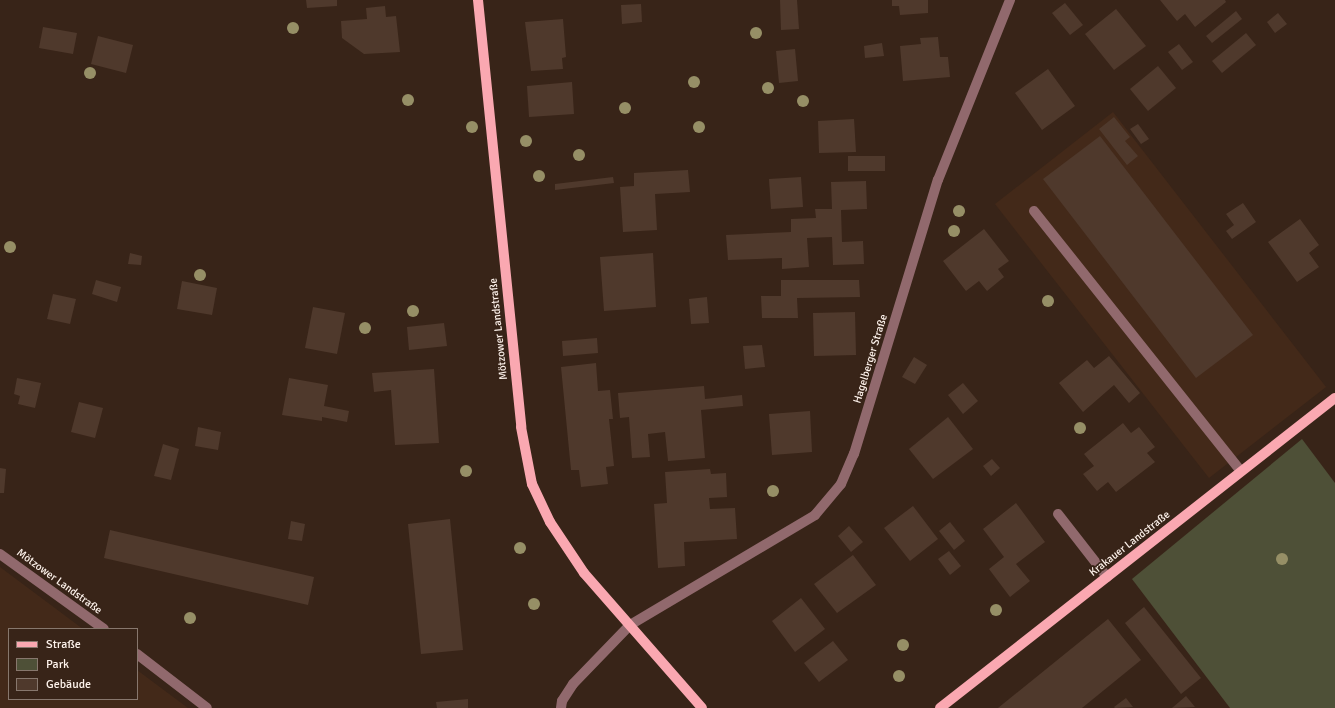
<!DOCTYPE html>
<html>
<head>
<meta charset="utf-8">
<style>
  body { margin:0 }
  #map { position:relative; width:1335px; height:708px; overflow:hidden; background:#382418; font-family:Signika,sans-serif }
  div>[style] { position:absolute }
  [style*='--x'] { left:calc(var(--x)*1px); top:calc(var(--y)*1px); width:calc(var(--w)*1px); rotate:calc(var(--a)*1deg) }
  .built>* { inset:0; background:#432919 }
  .green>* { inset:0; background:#4e5037 }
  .building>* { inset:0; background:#4f392c }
  .minor>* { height:10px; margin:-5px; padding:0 5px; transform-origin:5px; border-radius:5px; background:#91696d }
  .major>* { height:10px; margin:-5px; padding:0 5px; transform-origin:5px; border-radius:5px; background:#faa8b1 }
  .trees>* { width:12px; height:12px; margin:-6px; border-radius:50%; background:#968f66 }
  span { translate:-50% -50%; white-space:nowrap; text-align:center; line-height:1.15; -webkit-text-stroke:3.5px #382418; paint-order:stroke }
  .street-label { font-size:11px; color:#fef3ec }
  .legend { position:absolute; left:8px; top:628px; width:130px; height:72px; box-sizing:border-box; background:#382418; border:1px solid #87776d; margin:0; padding:5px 7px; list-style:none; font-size:12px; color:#fef3ec }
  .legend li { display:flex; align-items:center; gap:8px; height:20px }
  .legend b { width:20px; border:1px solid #87776d }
</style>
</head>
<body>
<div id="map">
  <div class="built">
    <i style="clip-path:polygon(1113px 112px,1326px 387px,1209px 478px,995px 204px)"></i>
    <i style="clip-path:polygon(0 567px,83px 629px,9px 629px,9px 699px,137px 699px,137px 670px,188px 708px,0 708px)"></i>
  </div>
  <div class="green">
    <i style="clip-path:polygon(1302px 439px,1335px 483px,1335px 708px,1230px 708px,1132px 579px)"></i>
  </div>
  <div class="building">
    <i style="clip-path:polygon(306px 0,337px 0,337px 6px,307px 8px)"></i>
    <i style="clip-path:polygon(780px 0,797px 0,799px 29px,781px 30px)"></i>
    <i style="clip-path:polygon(892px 0,928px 0,928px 13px,900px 15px,899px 6px,892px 6px)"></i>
    <i style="clip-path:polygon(1160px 0,1225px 0,1226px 2px,1195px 27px,1185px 14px,1177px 21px)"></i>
    <i style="clip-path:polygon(1065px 3px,1083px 25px,1070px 35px,1052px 13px)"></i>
    <i style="clip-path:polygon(641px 4px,642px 22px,622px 24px,621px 5px)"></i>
    <i style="clip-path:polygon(385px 6px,386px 17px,396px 16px,400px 52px,364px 54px,342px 38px,341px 21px,367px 19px,366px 8px)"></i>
    <i style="clip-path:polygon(1116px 9px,1146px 46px,1114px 70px,1085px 34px)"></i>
    <i style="clip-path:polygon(1236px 11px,1242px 19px,1212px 43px,1206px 36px)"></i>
    <i style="clip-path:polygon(1278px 13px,1287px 24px,1275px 33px,1267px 22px)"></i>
    <i style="clip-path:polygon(563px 19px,566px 57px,562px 58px,563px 69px,531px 71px,525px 22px)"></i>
    <i style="clip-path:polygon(43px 27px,77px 33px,73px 54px,39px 48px)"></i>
    <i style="clip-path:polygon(1246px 33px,1256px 45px,1222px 73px,1212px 61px)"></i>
    <i style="clip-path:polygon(98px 36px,133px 45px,126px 73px,91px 64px)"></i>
    <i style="clip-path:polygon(938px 37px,940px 57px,948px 57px,950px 77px,903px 81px,900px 46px,921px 44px,920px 38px)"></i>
    <i style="clip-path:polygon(882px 43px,884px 56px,865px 58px,864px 46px)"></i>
    <i style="clip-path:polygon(1179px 44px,1193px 62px,1182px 70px,1168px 52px)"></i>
    <i style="clip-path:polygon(795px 49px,798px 81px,779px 83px,776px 51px)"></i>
    <i style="clip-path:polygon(1158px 66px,1176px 88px,1148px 111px,1130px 89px)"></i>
    <i style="clip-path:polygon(1048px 69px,1075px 106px,1042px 130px,1015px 93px)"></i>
    <i style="clip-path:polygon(572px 82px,574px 114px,529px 117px,527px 86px)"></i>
    <i style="clip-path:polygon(1114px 117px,1130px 137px,1125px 141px,1138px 156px,1127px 165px,1099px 129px)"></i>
    <i style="clip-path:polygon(854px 119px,856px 152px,819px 153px,818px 121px)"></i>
    <i style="clip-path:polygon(1138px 124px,1149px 139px,1141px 144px,1130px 129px)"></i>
    <i style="clip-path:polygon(1100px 136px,1253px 335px,1196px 378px,1043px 179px)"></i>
    <i style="clip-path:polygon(848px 156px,885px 156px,885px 171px,848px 171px)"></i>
    <i style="clip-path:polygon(688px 170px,690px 192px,655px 194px,657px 230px,623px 232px,620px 187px,634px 186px,634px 173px)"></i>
    <i style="clip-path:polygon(613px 177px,614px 183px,555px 190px,555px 184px)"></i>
    <i style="clip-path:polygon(801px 177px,803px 207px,771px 209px,769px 179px)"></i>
    <i style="clip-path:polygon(866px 181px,867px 209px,841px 210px,842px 242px,863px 241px,864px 264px,833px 265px,832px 237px,807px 238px,809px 267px,782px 269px,782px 258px,728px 260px,726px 235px,791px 232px,791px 219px,816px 218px,815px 209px,832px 209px,831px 182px)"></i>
    <i style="clip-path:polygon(1243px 203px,1256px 222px,1232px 239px,1226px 231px,1234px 225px,1226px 214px)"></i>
    <i style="clip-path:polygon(1300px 219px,1319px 245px,1309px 253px,1319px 267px,1297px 282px,1268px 242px)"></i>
    <i style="clip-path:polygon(984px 229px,1009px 261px,998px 269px,1004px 277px,987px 291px,979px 281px,966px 291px,943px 261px)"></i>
    <i style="clip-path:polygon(130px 253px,142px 256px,141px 265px,128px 264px)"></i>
    <i style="clip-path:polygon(653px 253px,656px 307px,604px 311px,600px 257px)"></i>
    <i style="clip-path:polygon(96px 280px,121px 287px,117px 302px,92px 294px)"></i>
    <i style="clip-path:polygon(781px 280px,859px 280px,860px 297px,797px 298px,798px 318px,762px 318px,761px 296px,781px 296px)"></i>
    <i style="clip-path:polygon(182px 281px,217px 288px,212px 315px,177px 309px)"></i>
    <i style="clip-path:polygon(53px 294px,76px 299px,70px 324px,47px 319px)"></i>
    <i style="clip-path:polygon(707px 297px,709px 323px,691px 324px,689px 299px)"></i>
    <i style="clip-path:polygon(313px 307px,345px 313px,337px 354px,305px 348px)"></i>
    <i style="clip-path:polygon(855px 312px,856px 355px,814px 356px,813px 313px)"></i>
    <i style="clip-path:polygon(444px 323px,447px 346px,409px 350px,407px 327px)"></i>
    <i style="clip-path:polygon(597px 338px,598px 353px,563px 356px,562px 341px)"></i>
    <i style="clip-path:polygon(762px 345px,765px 367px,745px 369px,743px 346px)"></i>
    <i style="clip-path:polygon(1109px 356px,1140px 393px,1129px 403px,1114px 385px,1083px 412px,1059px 383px,1087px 360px,1094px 368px)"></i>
    <i style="clip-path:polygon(914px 357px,927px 365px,915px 384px,902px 377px)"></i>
    <i style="clip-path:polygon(596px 363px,598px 391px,610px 390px,613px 419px,609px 419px,614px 466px,606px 467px,608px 484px,581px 487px,579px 470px,571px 470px,561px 367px)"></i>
    <i style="clip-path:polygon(434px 369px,439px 443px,395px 445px,391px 390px,374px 392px,372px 373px)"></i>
    <i style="clip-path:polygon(17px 378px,41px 383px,35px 408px,18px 404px,20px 396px,14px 394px)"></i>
    <i style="clip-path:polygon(289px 378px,328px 385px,324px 406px,349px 411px,347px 422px,322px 417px,322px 421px,282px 415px)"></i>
    <i style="clip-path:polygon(963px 383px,978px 401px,963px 414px,948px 395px)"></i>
    <i style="clip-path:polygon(704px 386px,705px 399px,742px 395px,743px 406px,701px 410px,705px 458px,668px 461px,665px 432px,648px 434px,650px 457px,632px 458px,629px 417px,620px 418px,618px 393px)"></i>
    <i style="clip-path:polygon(79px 402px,103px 408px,95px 438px,71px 432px)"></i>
    <i style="clip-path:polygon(810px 411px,812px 452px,772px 455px,769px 414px)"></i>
    <i style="clip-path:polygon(948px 417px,973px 449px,933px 479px,909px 449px)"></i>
    <i style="clip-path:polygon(1123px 423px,1131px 433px,1139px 427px,1155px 447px,1147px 453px,1155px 462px,1116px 492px,1108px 482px,1097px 491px,1083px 474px,1094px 466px,1084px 454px)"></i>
    <i style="clip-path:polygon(198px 427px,221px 432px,218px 450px,195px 446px)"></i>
    <i style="clip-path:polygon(163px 444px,179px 449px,171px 480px,154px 476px)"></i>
    <i style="clip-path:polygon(992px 459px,1000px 468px,991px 476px,983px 466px)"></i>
    <i style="clip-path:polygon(0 468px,6px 469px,4px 493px,0 493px)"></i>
    <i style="clip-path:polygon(710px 469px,711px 474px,726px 473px,727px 497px,709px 498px,710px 509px,735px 508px,737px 539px,684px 542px,685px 566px,658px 568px,654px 504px,667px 503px,665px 472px)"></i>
    <i style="clip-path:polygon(1016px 503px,1045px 542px,1016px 564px,1030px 581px,1010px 597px,989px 569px,1004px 557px,983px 529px)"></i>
    <i style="clip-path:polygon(913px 506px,938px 539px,910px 561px,884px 528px)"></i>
    <i style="clip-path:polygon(450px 519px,463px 650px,421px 654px,408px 524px)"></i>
    <i style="clip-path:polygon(291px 521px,305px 524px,302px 541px,288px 539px)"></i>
    <i style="clip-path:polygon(950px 522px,965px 541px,954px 550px,939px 531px)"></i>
    <i style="clip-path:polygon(849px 526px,863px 542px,851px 552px,838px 536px)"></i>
    <i style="clip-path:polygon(110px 530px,314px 577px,308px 605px,104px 558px)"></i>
    <i style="clip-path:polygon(949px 551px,961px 566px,950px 575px,938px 559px)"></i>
    <i style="clip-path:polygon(853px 555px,876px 585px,837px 613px,814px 584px)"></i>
    <i style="clip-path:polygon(801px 598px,825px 629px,795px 652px,772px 621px)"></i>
    <i style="clip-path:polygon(1144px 607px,1201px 678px,1181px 694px,1125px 623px)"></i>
    <i style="clip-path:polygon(1108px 619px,1141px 660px,1082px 708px,998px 708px)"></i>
    <i style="clip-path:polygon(833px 641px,848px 660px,819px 682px,804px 663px)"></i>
    <i style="clip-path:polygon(1186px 696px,1195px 707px,1172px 708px)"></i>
    <i style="clip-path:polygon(1126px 698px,1133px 707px,1115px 708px,1114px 707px)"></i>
    <i style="clip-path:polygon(468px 699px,468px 708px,437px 708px,436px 702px)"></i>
  </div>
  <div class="minor">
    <i style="--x:1034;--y:211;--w:332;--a:51.5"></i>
    <i style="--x:1058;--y:514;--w:80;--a:52.1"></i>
    <i style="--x:0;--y:554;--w:128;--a:35.8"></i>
    <i style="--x:137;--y:654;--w:88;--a:37.6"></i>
    <i style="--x:561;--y:708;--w:7;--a:-82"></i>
    <i style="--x:562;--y:701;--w:20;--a:-57"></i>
    <i style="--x:573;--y:684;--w:82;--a:-46"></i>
    <i style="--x:630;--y:625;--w:215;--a:-30.7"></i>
    <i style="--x:815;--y:515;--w:40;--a:-50"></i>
    <i style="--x:841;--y:484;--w:33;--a:-67"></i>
    <i style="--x:854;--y:454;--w:287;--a:-73"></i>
    <i style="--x:938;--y:180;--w:194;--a:-68.2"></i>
  </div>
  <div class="major">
    <i style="--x:478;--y:0;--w:429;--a:84.2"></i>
    <i style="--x:521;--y:427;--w:58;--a:79.1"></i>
    <i style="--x:532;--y:484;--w:42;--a:64.7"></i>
    <i style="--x:550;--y:522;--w:61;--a:56.3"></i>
    <i style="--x:584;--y:573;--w:179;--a:48.8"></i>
    <i style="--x:940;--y:708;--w:502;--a:-38.13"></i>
  </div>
  <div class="trees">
    <i style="left:293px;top:28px"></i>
    <i style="left:756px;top:33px"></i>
    <i style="left:90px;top:73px"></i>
    <i style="left:694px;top:82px"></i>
    <i style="left:768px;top:88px"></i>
    <i style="left:408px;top:100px"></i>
    <i style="left:803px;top:101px"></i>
    <i style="left:625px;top:108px"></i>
    <i style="left:472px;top:127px"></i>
    <i style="left:699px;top:127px"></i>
    <i style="left:526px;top:141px"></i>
    <i style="left:579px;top:155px"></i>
    <i style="left:539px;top:176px"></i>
    <i style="left:959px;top:211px"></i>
    <i style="left:954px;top:231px"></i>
    <i style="left:10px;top:247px"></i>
    <i style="left:200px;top:275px"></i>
    <i style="left:1048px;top:301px"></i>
    <i style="left:413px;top:311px"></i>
    <i style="left:365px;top:328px"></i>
    <i style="left:1080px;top:428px"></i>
    <i style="left:466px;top:471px"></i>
    <i style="left:773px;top:491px"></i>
    <i style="left:520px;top:548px"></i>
    <i style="left:1282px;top:559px"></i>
    <i style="left:534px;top:604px"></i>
    <i style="left:996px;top:610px"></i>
    <i style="left:190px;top:618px"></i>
    <i style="left:903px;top:645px"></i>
    <i style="left:899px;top:676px"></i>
  </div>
  <div class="street-label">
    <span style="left:499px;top:329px;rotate:-96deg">Mötzower Landstraße</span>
    <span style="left:871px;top:359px;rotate:-73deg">Hagelberger Straße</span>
    <span style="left:1130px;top:544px;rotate:-38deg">Krakauer Landstraße</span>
    <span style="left:59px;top:582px;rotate:36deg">Mötzower Landstraße</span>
  </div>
  <ul class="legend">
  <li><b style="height:5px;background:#faa8b1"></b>Straße</li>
  <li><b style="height:11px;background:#4e5037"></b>Park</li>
  <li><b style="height:11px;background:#4f392c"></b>Gebäude</li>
  </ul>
</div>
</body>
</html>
